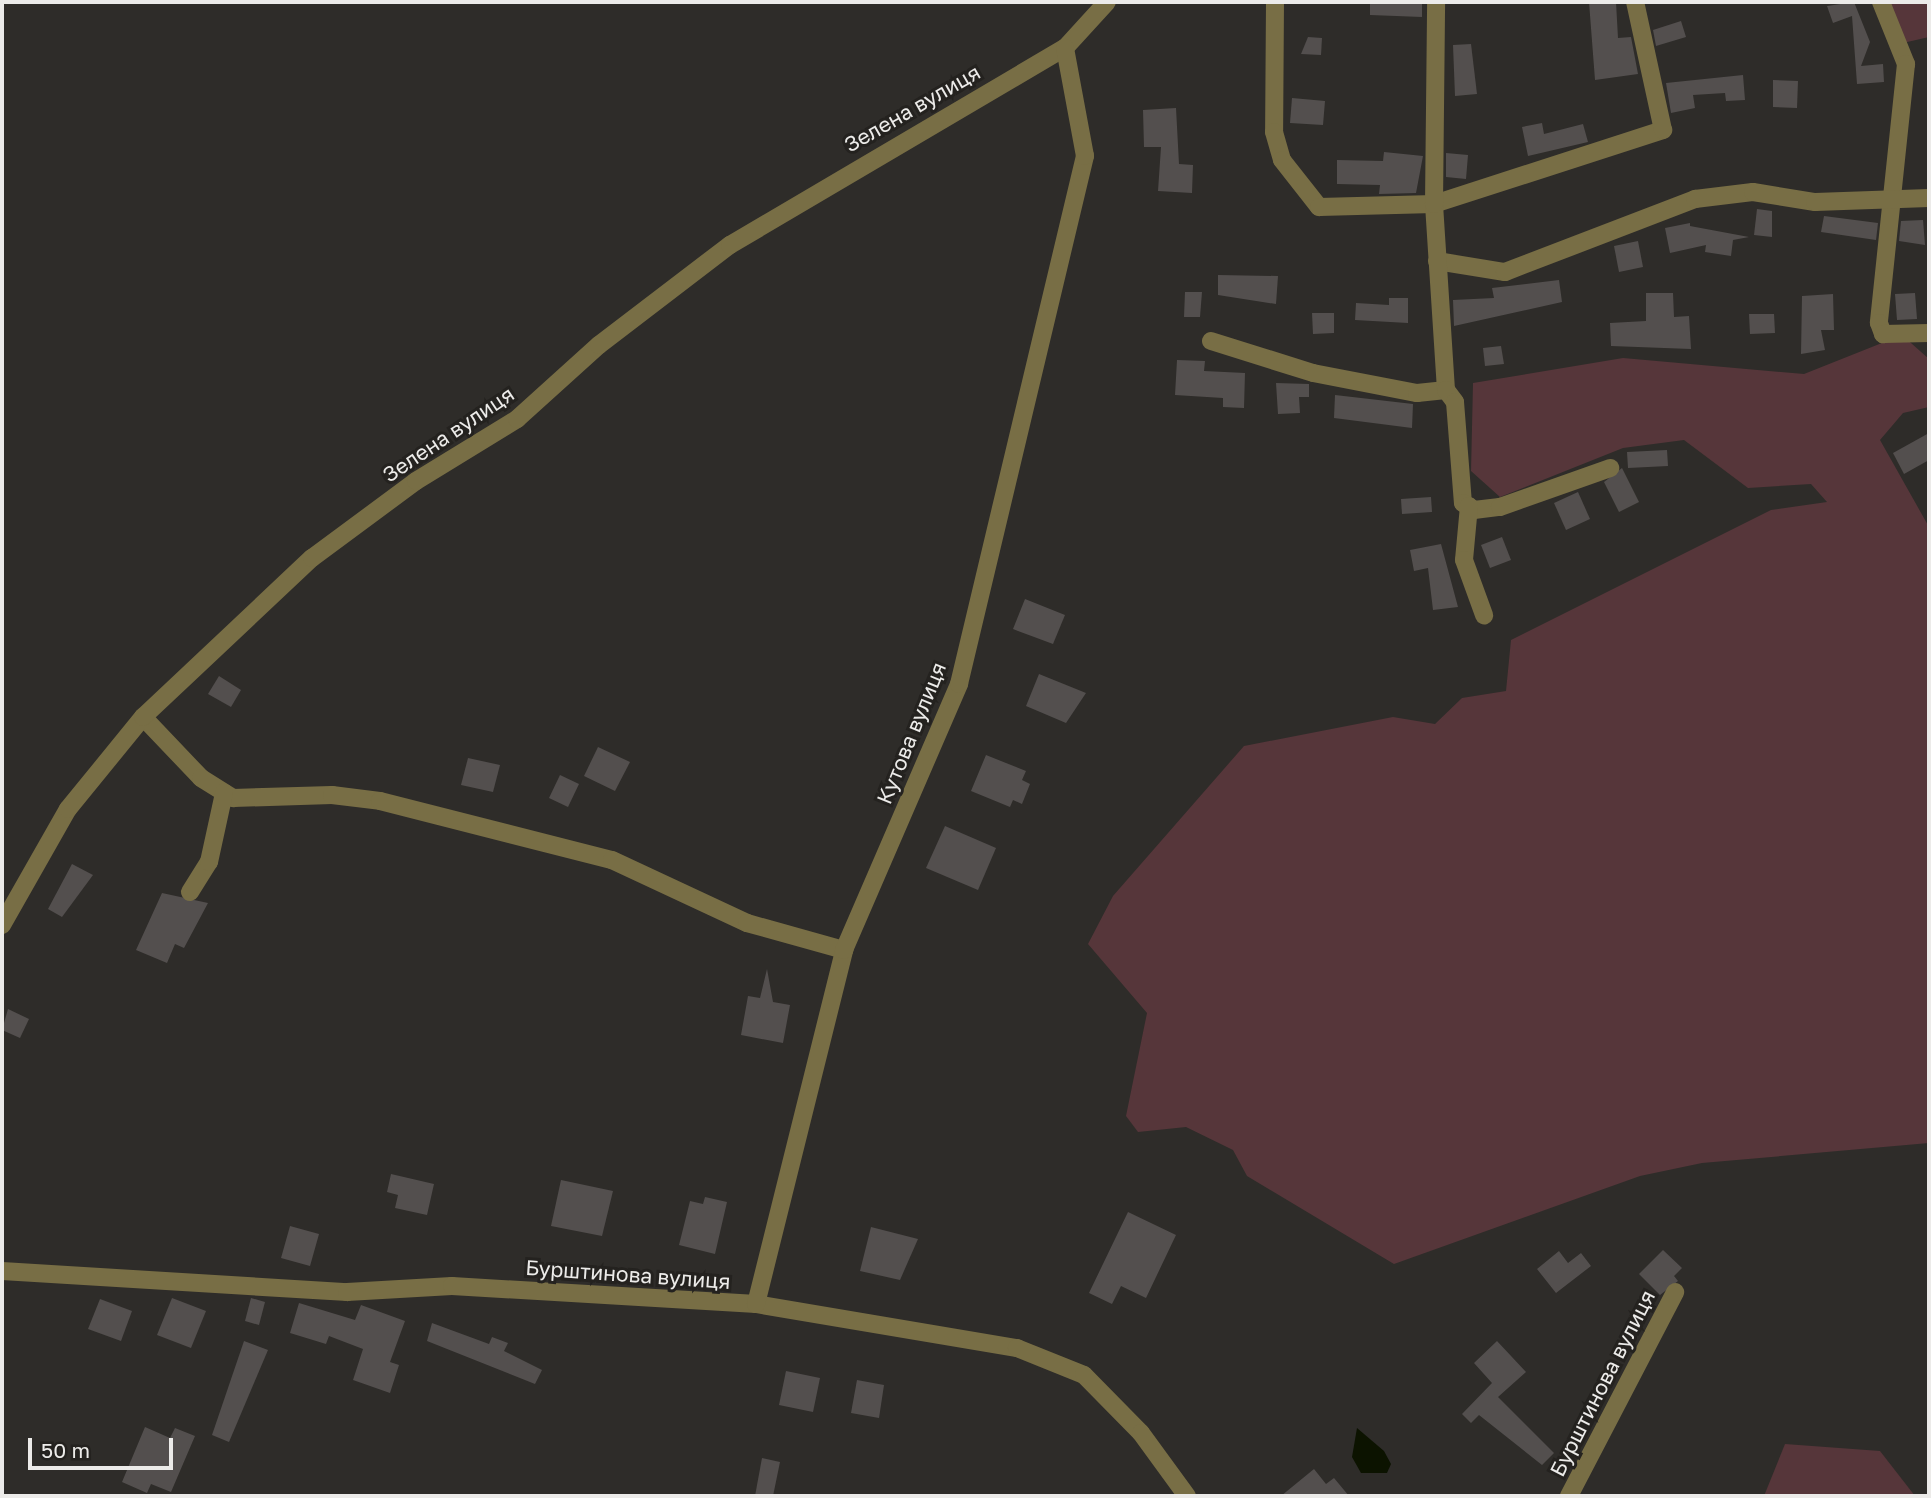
<!DOCTYPE html>
<html>
<head>
<meta charset="utf-8">
<style>
  body { margin:0 }
  #map { position:relative; width:1931px; height:1498px; overflow:hidden; background:#2e2c29; font-family:"Golos Text",sans-serif }
  div>[style] { position:absolute }
  [style*='--x'] { left:calc(var(--x)*1px); top:calc(var(--y)*1px); width:calc(var(--w)*1px); rotate:calc(var(--a)*1deg) }
  .green>* { inset:0; background:#56363a }
  .water>* { inset:0; background:#0c1300 }
  .building>* { inset:0; background:#534f4e }
  .minor>* { height:18px; margin:-9px; padding:0 9px; transform-origin:9px; border-radius:9px; background:#786e45 }
  span { translate:-50% -50%; white-space:nowrap; text-align:center; line-height:1.15; -webkit-text-stroke:6px #24221f; paint-order:stroke }
  .street-label { font-size:21px; color:#ecebe9 }
  .frame { position:absolute; inset:0; border:4px solid #ecebe9; pointer-events:none }
  .scale { position:absolute; left:28px; top:1438px; width:145px; height:32px; box-sizing:border-box; border:4px solid #ecebe9; border-top:0; padding-left:9px; font-size:21px; line-height:24px; white-space:nowrap; color:#ecebe9; -webkit-text-stroke:5px #24221f; paint-order:stroke }
</style>
</head>
<body>
<div id="map">
  <div class="green">
    <i style="clip-path:polygon(1881px 2px,1929px 2px,1929px 37px,1903px 43px)"></i>
    <i style="clip-path:polygon(1902px 335px,1929px 359px,1929px 407px,1903px 413px,1880px 440px,1929px 527px,1929px 1143px,1702px 1163px,1640px 1176px,1394px 1264px,1247px 1176px,1233px 1150px,1186px 1127px,1138px 1132px,1126px 1116px,1147px 1013px,1088px 944px,1113px 896px,1244px 746px,1393px 717px,1435px 724px,1462px 698px,1506px 691px,1511px 640px,1771px 510px,1827px 502px,1811px 484px,1748px 488px,1684px 440px,1623px 448px,1500px 497px,1471px 471px,1473px 383px,1623px 358px,1804px 374px)"></i>
    <i style="clip-path:polygon(1785px 1444px,1880px 1451px,1915px 1496px,1764px 1496px)"></i>
  </div>
  <div class="water">
    <i style="clip-path:polygon(1357px 1428px,1384px 1451px,1391px 1464px,1387px 1473px,1361px 1473px,1352px 1457px)"></i>
  </div>
  <div class="building">
    <i style="clip-path:polygon(1370px 2px,1422px 2px,1422px 17px,1370px 15px)"></i>
    <i style="clip-path:polygon(1589px 2px,1616px 2px,1618px 38px,1631px 37px,1638px 74px,1595px 80px)"></i>
    <i style="clip-path:polygon(1854px 2px,1870px 42px,1861px 66px,1883px 64px,1884px 82px,1857px 84px,1852px 16px,1833px 23px,1827px 6px)"></i>
    <i style="clip-path:polygon(1681px 21px,1686px 37px,1656px 46px,1653px 30px)"></i>
    <i style="clip-path:polygon(1308px 37px,1322px 38px,1321px 55px,1301px 54px)"></i>
    <i style="clip-path:polygon(1471px 44px,1477px 94px,1455px 96px,1453px 45px)"></i>
    <i style="clip-path:polygon(1743px 75px,1745px 100px,1726px 101px,1725px 93px,1693px 95px,1695px 108px,1671px 113px,1666px 83px)"></i>
    <i style="clip-path:polygon(1773px 80px,1798px 81px,1797px 108px,1773px 107px)"></i>
    <i style="clip-path:polygon(1292px 98px,1325px 101px,1323px 125px,1290px 123px)"></i>
    <i style="clip-path:polygon(1176px 108px,1179px 164px,1193px 165px,1192px 193px,1158px 191px,1161px 147px,1144px 147px,1143px 110px)"></i>
    <i style="clip-path:polygon(1542px 123px,1544px 134px,1583px 124px,1588px 142px,1528px 156px,1522px 127px)"></i>
    <i style="clip-path:polygon(1384px 152px,1423px 156px,1416px 193px,1379px 194px,1380px 185px,1337px 184px,1337px 160px,1383px 161px)"></i>
    <i style="clip-path:polygon(1446px 153px,1468px 155px,1466px 179px,1446px 177px)"></i>
    <i style="clip-path:polygon(1757px 209px,1772px 211px,1772px 237px,1754px 235px)"></i>
    <i style="clip-path:polygon(1824px 216px,1878px 223px,1876px 240px,1821px 232px)"></i>
    <i style="clip-path:polygon(1923px 220px,1925px 245px,1899px 241px,1901px 221px)"></i>
    <i style="clip-path:polygon(1690px 223px,1690px 226px,1749px 237px,1733px 240px,1731px 256px,1705px 252px,1706px 245px,1670px 253px,1665px 228px)"></i>
    <i style="clip-path:polygon(1638px 241px,1643px 267px,1619px 272px,1614px 246px)"></i>
    <i style="clip-path:polygon(1218px 275px,1278px 276px,1276px 304px,1218px 295px)"></i>
    <i style="clip-path:polygon(1559px 280px,1562px 302px,1454px 326px,1453px 300px,1494px 298px,1492px 288px)"></i>
    <i style="clip-path:polygon(1185px 292px,1202px 292px,1200px 317px,1184px 317px)"></i>
    <i style="clip-path:polygon(1646px 293px,1673px 293px,1674px 317px,1689px 316px,1691px 349px,1611px 346px,1610px 323px,1646px 321px)"></i>
    <i style="clip-path:polygon(1915px 293px,1917px 319px,1897px 320px,1895px 294px)"></i>
    <i style="clip-path:polygon(1833px 294px,1834px 330px,1821px 330px,1825px 350px,1801px 354px,1802px 296px)"></i>
    <i style="clip-path:polygon(1389px 298px,1408px 298px,1408px 323px,1355px 320px,1356px 303px,1389px 305px)"></i>
    <i style="clip-path:polygon(1312px 313px,1334px 313px,1334px 333px,1313px 334px)"></i>
    <i style="clip-path:polygon(1749px 314px,1774px 314px,1775px 333px,1750px 334px)"></i>
    <i style="clip-path:polygon(1501px 346px,1504px 364px,1485px 366px,1483px 348px)"></i>
    <i style="clip-path:polygon(1177px 360px,1205px 361px,1204px 371px,1245px 373px,1244px 408px,1223px 407px,1223px 398px,1175px 395px)"></i>
    <i style="clip-path:polygon(1276px 383px,1309px 384px,1309px 397px,1299px 397px,1300px 413px,1278px 414px)"></i>
    <i style="clip-path:polygon(1335px 395px,1413px 404px,1412px 428px,1334px 418px)"></i>
    <i style="clip-path:polygon(1929px 433px,1929px 460px,1904px 474px,1893px 453px)"></i>
    <i style="clip-path:polygon(1667px 450px,1668px 466px,1628px 468px,1627px 452px)"></i>
    <i style="clip-path:polygon(1622px 468px,1639px 502px,1619px 512px,1604px 482px)"></i>
    <i style="clip-path:polygon(1578px 492px,1590px 519px,1566px 530px,1554px 503px)"></i>
    <i style="clip-path:polygon(1431px 497px,1432px 512px,1402px 514px,1401px 499px)"></i>
    <i style="clip-path:polygon(1502px 537px,1511px 560px,1490px 568px,1481px 545px)"></i>
    <i style="clip-path:polygon(1441px 544px,1458px 607px,1433px 610px,1428px 568px,1414px 571px,1410px 550px)"></i>
    <i style="clip-path:polygon(1025px 599px,1065px 615px,1053px 644px,1013px 629px)"></i>
    <i style="clip-path:polygon(1039px 674px,1086px 693px,1066px 723px,1026px 706px)"></i>
    <i style="clip-path:polygon(219px 676px,241px 690px,231px 707px,208px 694px)"></i>
    <i style="clip-path:polygon(598px 747px,630px 762px,615px 791px,584px 776px)"></i>
    <i style="clip-path:polygon(986px 755px,1026px 771px,1022px 780px,1030px 784px,1022px 804px,1013px 800px,1010px 807px,971px 791px)"></i>
    <i style="clip-path:polygon(468px 758px,500px 765px,493px 792px,461px 785px)"></i>
    <i style="clip-path:polygon(560px 775px,579px 784px,568px 807px,549px 798px)"></i>
    <i style="clip-path:polygon(945px 826px,996px 848px,978px 890px,926px 868px)"></i>
    <i style="clip-path:polygon(72px 864px,93px 875px,62px 917px,48px 909px)"></i>
    <i style="clip-path:polygon(162px 893px,208px 903px,184px 948px,175px 944px,167px 963px,136px 950px)"></i>
    <i style="clip-path:polygon(767px 969px,773px 1002px,790px 1005px,783px 1043px,741px 1035px,748px 996px,760px 998px)"></i>
    <i style="clip-path:polygon(8px 1009px,29px 1019px,20px 1038px,2px 1030px)"></i>
    <i style="clip-path:polygon(391px 1174px,434px 1184px,427px 1215px,395px 1208px,398px 1195px,387px 1192px)"></i>
    <i style="clip-path:polygon(561px 1180px,613px 1191px,602px 1236px,551px 1226px)"></i>
    <i style="clip-path:polygon(705px 1197px,727px 1202px,715px 1254px,679px 1245px,690px 1201px,703px 1204px)"></i>
    <i style="clip-path:polygon(1128px 1212px,1176px 1235px,1146px 1298px,1121px 1286px,1112px 1304px,1089px 1293px)"></i>
    <i style="clip-path:polygon(290px 1226px,319px 1234px,310px 1266px,281px 1258px)"></i>
    <i style="clip-path:polygon(871px 1227px,918px 1239px,900px 1280px,860px 1271px)"></i>
    <i style="clip-path:polygon(1663px 1250px,1682px 1268px,1674px 1276px,1678px 1281px,1660px 1295px,1639px 1274px)"></i>
    <i style="clip-path:polygon(1559px 1251px,1568px 1263px,1581px 1253px,1591px 1266px,1556px 1293px,1537px 1269px)"></i>
    <i style="clip-path:polygon(172px 1298px,206px 1311px,191px 1348px,157px 1335px)"></i>
    <i style="clip-path:polygon(251px 1298px,265px 1302px,259px 1325px,245px 1321px)"></i>
    <i style="clip-path:polygon(100px 1299px,132px 1311px,121px 1341px,88px 1329px)"></i>
    <i style="clip-path:polygon(299px 1303px,355px 1320px,361px 1305px,405px 1321px,390px 1362px,399px 1365px,390px 1393px,353px 1380px,363px 1349px,329px 1336px,326px 1344px,290px 1333px)"></i>
    <i style="clip-path:polygon(432px 1323px,489px 1344px,492px 1337px,508px 1343px,504px 1351px,542px 1370px,535px 1384px,427px 1341px)"></i>
    <i style="clip-path:polygon(244px 1341px,268px 1350px,229px 1442px,212px 1435px)"></i>
    <i style="clip-path:polygon(1497px 1341px,1526px 1372px,1498px 1397px,1554px 1453px,1542px 1465px,1479px 1415px,1471px 1423px,1462px 1414px,1492px 1383px,1474px 1363px)"></i>
    <i style="clip-path:polygon(786px 1371px,820px 1378px,813px 1412px,779px 1405px)"></i>
    <i style="clip-path:polygon(857px 1380px,884px 1385px,879px 1418px,851px 1413px)"></i>
    <i style="clip-path:polygon(145px 1427px,170px 1438px,175px 1428px,195px 1436px,171px 1492px,151px 1484px,147px 1493px,122px 1482px)"></i>
    <i style="clip-path:polygon(762px 1458px,780px 1462px,773px 1496px,755px 1496px)"></i>
    <i style="clip-path:polygon(1314px 1469px,1326px 1484px,1334px 1478px,1349px 1496px,1281px 1496px)"></i>
  </div>
  <div class="minor">
    <i style="--x:1275;--y:2;--w:130;--a:90.4"></i>
    <i style="--x:1274;--y:132;--w:29;--a:74"></i>
    <i style="--x:1282;--y:160;--w:60;--a:51.8"></i>
    <i style="--x:1319;--y:207;--w:115;--a:-1.5"></i>
    <i style="--x:1434;--y:204;--w:241;--a:-17.9"></i>
    <i style="--x:1663;--y:130;--w:131;--a:-102.3"></i>
    <i style="--x:1881;--y:2;--w:67;--a:68"></i>
    <i style="--x:1906;--y:64;--w:260;--a:96"></i>
    <i style="--x:1879;--y:323;--w:12;--a:70"></i>
    <i style="--x:1883;--y:334;--w:46;--a:-1.2"></i>
    <i style="--x:1437;--y:261;--w:69;--a:9.2"></i>
    <i style="--x:1505;--y:272;--w:204;--a:-21"></i>
    <i style="--x:1695;--y:199;--w:58;--a:-6.9"></i>
    <i style="--x:1753;--y:192;--w:63;--a:9.2"></i>
    <i style="--x:1815;--y:202;--w:114;--a:-2"></i>
    <i style="--x:1211;--y:341;--w:107;--a:17.4"></i>
    <i style="--x:1313;--y:373;--w:106;--a:10.9"></i>
    <i style="--x:1417;--y:393;--w:29;--a:-6"></i>
    <i style="--x:1446;--y:390;--w:186;--a:-93.7"></i>
    <i style="--x:1434;--y:204;--w:202;--a:-89.4"></i>
    <i style="--x:1446;--y:390;--w:15;--a:53"></i>
    <i style="--x:1455;--y:402;--w:101;--a:85.5"></i>
    <i style="--x:1463;--y:503;--w:13;--a:32"></i>
    <i style="--x:1474;--y:510;--w:26;--a:-7"></i>
    <i style="--x:1500;--y:507;--w:117;--a:-19.5"></i>
    <i style="--x:1469;--y:506;--w:54;--a:95.3"></i>
    <i style="--x:1464;--y:560;--w:59;--a:70"></i>
    <i style="--x:143;--y:717;--w:84;--a:46.4"></i>
    <i style="--x:201;--y:778;--w:38;--a:32"></i>
    <i style="--x:233;--y:798;--w:99;--a:-1.7"></i>
    <i style="--x:332;--y:795;--w:48;--a:7.1"></i>
    <i style="--x:380;--y:801;--w:239;--a:14.3"></i>
    <i style="--x:612;--y:860;--w:149;--a:25"></i>
    <i style="--x:747;--y:923;--w:101;--a:15.6"></i>
    <i style="--x:190;--y:892;--w:36;--a:-58"></i>
    <i style="--x:209;--y:862;--w:71;--a:-77.7"></i>
    <i style="--x:2;--y:925;--w:133;--a:-60.4"></i>
    <i style="--x:68;--y:809;--w:119;--a:-50.8"></i>
    <i style="--x:143;--y:717;--w:232;--a:-43.3"></i>
    <i style="--x:312;--y:558;--w:129;--a:-36.5"></i>
    <i style="--x:416;--y:481;--w:119;--a:-31.5"></i>
    <i style="--x:517;--y:419;--w:110;--a:-42.1"></i>
    <i style="--x:599;--y:345;--w:165;--a:-37.4"></i>
    <i style="--x:730;--y:245;--w:389;--a:-30.5"></i>
    <i style="--x:1065;--y:48;--w:62;--a:-47.6"></i>
    <i style="--x:2;--y:1271;--w:346;--a:3.5"></i>
    <i style="--x:347;--y:1292;--w:105;--a:-3.3"></i>
    <i style="--x:452;--y:1286;--w:305;--a:3.4"></i>
    <i style="--x:756;--y:1304;--w:265;--a:9.6"></i>
    <i style="--x:1017;--y:1348;--w:72;--a:21.9"></i>
    <i style="--x:1084;--y:1375;--w:81;--a:45.5"></i>
    <i style="--x:1141;--y:1433;--w:78;--a:53.9"></i>
    <i style="--x:756;--y:1304;--w:365;--a:-76"></i>
    <i style="--x:844;--y:950;--w:290;--a:-66.6"></i>
    <i style="--x:959;--y:684;--w:543;--a:-76.58"></i>
    <i style="--x:1085;--y:156;--w:110;--a:-100.5"></i>
    <i style="--x:1569;--y:1496;--w:230;--a:-62.5"></i>
  </div>
  <div class="street-label">
    <span style="left:912px;top:108px;rotate:-30deg">Зелена вулиця</span>
    <span style="left:448px;top:434px;rotate:-34deg">Зелена вулиця</span>
    <span style="left:911px;top:733px;rotate:-68deg">Кутова вулиця</span>
    <span style="left:628px;top:1274px;rotate:4deg">Бурштинова вулиця</span>
    <span style="left:1602px;top:1383px;rotate:-63deg">Бурштинова вулиця</span>
  </div>
  <div class="frame"></div>
  <div class="scale">50 m</div>
</div>
</body>
</html>
